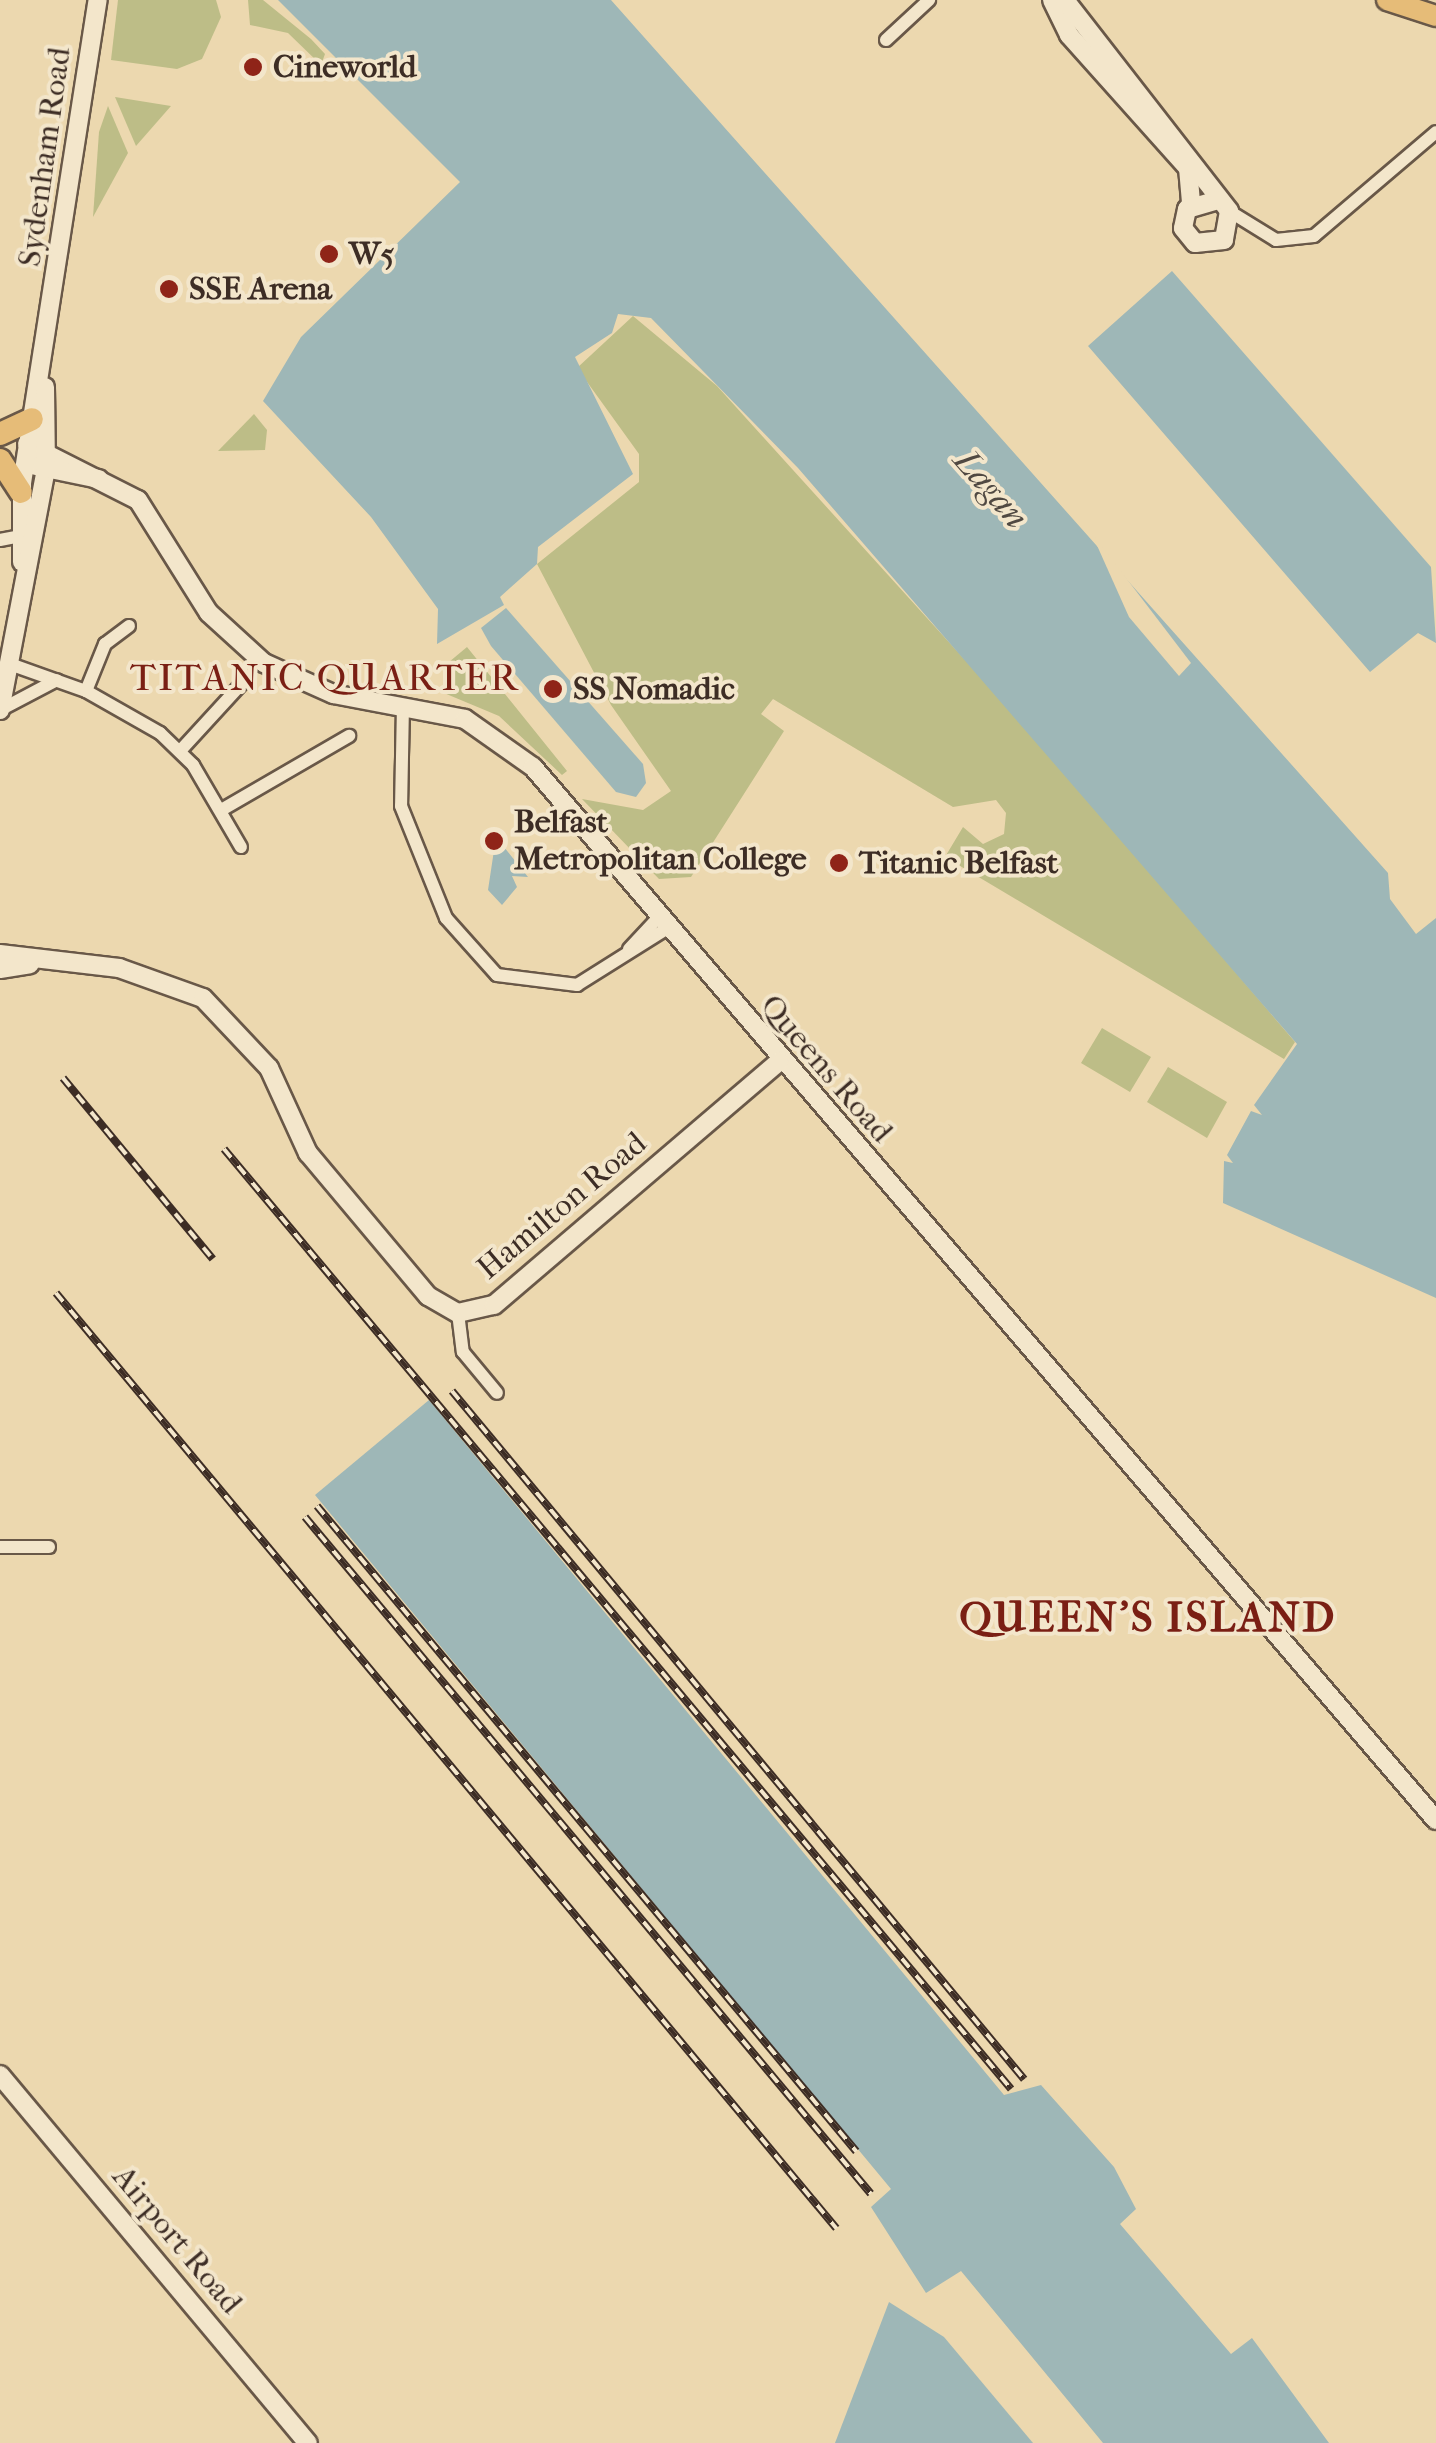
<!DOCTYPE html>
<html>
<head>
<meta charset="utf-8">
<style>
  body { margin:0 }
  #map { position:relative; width:1436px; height:2443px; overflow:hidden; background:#ecd8af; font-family:"IM FELL French Canon",serif }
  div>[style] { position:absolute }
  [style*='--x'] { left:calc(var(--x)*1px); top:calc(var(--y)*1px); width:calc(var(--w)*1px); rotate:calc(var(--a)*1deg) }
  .green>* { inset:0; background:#bdbd87 }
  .water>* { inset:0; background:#9eb7b7 }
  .pier>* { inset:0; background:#ecd8af }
  .roads { filter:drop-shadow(2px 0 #695848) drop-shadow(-2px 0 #695848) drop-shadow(0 2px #695848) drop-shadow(0 -2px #695848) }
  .street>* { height:12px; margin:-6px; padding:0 6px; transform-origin:6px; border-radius:6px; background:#f3e6cb }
  .secondary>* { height:18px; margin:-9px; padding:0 9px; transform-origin:9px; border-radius:9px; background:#f3e6cb }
  .primary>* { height:20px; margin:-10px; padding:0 10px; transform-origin:10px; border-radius:10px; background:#e6bc78 }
  .highway>* { height:22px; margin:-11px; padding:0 11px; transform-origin:11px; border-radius:11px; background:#e6bc78 }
  .rail>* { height:8px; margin-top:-4px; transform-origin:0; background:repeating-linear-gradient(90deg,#f3e6cb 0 11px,#3d2d25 0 22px); box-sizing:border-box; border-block:2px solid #3d2d25 }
  .dots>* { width:28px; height:28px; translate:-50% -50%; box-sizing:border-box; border:5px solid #f3e6cb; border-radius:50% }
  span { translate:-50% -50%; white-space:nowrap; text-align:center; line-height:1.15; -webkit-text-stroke:8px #f3e6cb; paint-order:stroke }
  .poi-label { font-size:32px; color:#3d2d25; font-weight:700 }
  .left { translate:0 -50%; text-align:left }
  .street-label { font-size:32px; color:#3d2d25 }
  .water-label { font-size:35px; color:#504942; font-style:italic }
  .quarter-label { font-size:38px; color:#7a1f14; letter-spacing:2.5px }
  .district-label { font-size:42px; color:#7a1f14; font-weight:700; letter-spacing:2.5px }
</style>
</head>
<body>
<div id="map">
  <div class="green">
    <i style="clip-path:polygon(118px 0,216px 0,221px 17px,202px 59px,177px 69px,111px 60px)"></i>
    <i style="clip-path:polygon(248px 0,263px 0,311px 39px,325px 54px,321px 65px,288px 33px,250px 25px)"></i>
    <i style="clip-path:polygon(115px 97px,171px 106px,136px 146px)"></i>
    <i style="clip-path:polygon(108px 106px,128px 153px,93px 217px,99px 132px)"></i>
    <i style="clip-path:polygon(633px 316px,717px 386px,1023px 724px,1295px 1042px,1284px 1059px,945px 857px,963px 827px,983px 844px,1004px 834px,1006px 813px,996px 800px,953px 807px,773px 699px,761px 714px,784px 731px,691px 877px,659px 879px,582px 799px,643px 810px,671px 791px,611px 705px,537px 564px,639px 482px,639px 454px,577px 368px)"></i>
    <i style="clip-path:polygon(254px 414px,267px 430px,265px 450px,218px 451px)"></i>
    <i style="clip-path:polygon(467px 647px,567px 771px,562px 775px,499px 716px,444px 693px,449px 662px)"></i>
    <i style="clip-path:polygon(1102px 1028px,1151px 1057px,1130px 1092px,1081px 1063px)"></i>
    <i style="clip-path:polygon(1168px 1067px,1227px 1102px,1207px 1138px,1147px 1102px)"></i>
  </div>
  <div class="water">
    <i style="clip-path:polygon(278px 0,611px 0,1388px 873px,1390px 899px,1416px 934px,1436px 918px,1436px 1298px,1223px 1203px,1224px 1161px,1233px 1163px,1227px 1155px,1251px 1111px,1262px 1115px,1254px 1105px,1297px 1044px,798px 468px,651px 318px,618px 314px,612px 333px,575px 357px,633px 474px,538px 547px,537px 564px,500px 597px,504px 605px,437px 644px,438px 609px,371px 517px,263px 401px,301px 337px,460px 182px)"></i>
    <i style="clip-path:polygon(1172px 271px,1431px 567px,1436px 643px,1418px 633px,1370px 672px,1088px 346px)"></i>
    <i style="clip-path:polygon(506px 608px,643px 764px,646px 783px,636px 797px,616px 792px,491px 646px,481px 628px)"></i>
    <i style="clip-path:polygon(496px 837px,528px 877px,512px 876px,517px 887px,502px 905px,488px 890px)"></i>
    <i style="clip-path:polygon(429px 1400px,1004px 2095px,1041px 2085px,1114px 2167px,1136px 2209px,1120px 2224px,1231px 2354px,1252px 2338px,1329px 2443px,1103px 2443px,961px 2271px,926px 2293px,871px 2207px,891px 2189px,315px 1495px)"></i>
    <i style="clip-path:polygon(889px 2302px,944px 2337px,1033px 2443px,835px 2443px)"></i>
  </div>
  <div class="pier">
    <i style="clip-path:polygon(1091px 532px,1191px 663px,1179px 676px,1129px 617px)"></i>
  </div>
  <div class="roads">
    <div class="street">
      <i style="--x:886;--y:40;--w:59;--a:-42.9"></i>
      <i style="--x:1229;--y:211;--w:55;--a:31.7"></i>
      <i style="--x:1276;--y:240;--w:38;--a:-6"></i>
      <i style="--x:1314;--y:236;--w:160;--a:-40.4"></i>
      <i style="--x:0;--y:540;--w:31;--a:-11"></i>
      <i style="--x:7;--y:663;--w:84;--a:19.5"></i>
      <i style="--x:86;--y:691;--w:85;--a:29.6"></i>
      <i style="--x:160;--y:733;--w:46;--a:44.1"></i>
      <i style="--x:193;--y:765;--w:95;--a:59.7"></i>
      <i style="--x:86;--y:691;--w:51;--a:-68"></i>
      <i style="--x:105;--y:644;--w:30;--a:-37"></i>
      <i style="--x:403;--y:705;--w:101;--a:91.1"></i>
      <i style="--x:401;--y:806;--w:121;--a:68.1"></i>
      <i style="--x:446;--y:918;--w:76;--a:48.2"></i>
      <i style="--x:497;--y:975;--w:81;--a:7.1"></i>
      <i style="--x:577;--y:985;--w:105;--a:-32.2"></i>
      <i style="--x:0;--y:710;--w:64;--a:-27.8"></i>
      <i style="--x:180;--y:751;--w:96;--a:-47.5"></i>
      <i style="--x:223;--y:809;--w:146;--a:-30.1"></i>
      <i style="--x:629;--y:949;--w:41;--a:-47"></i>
      <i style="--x:458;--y:1313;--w:39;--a:83"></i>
      <i style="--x:463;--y:1352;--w:53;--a:50.3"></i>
      <i style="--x:0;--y:1547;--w:49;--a:0"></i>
    </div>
    <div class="secondary">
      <i style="--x:1052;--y:0;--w:39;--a:64"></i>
      <i style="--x:1069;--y:35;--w:178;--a:48.2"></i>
      <i style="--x:1188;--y:168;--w:36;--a:85"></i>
      <i style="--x:1065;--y:0;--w:267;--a:52.1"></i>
      <i style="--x:1229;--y:211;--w:29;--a:100"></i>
      <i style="--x:1224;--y:240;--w:29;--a:174"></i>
      <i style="--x:1195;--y:243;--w:19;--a:-129"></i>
      <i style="--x:1183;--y:228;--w:19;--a:-78"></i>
      <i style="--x:1187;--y:209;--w:32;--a:-16"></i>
      <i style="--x:27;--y:444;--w:124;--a:26.8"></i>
      <i style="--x:138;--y:500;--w:133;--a:57.9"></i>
      <i style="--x:209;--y:613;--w:74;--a:42.3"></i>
      <i style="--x:264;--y:663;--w:76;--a:24.2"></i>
      <i style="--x:333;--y:694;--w:134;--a:10.7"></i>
      <i style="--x:465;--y:719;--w:83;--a:35.2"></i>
      <i style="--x:533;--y:767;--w:1387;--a:49.39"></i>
      <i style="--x:36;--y:466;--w:64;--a:11.7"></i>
      <i style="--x:22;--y:562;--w:79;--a:-90"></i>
      <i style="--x:22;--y:483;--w:489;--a:-81.1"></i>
      <i style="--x:0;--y:710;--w:245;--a:-79.2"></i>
      <i style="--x:46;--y:469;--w:82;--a:-90.7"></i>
      <i style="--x:0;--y:954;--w:120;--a:6.7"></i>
      <i style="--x:119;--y:968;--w:89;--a:19.7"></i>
      <i style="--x:203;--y:998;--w:96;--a:46.7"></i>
      <i style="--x:269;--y:1068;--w:94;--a:65.4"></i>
      <i style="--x:308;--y:1153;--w:187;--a:50"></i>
      <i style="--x:428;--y:1296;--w:34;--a:30"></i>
      <i style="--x:458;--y:1313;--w:37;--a:-13"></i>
      <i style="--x:494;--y:1305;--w:375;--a:-40.5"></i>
      <i style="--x:0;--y:969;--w:30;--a:-9"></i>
      <i style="--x:0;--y:2075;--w:480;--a:50.1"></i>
    </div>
    <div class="primary">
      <i style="--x:1387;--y:0;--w:52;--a:18.1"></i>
    </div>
    <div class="highway">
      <i style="--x:0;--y:434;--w:35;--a:-25"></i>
      <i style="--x:0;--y:460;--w:38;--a:57"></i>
    </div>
  </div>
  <div class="rail">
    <i style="--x:63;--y:1078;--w:235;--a:50.4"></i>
    <i style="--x:224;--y:1149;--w:1226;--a:50.06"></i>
    <i style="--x:56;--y:1293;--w:1218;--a:50.16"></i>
    <i style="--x:452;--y:1391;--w:895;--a:50.26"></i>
    <i style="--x:317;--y:1506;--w:841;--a:50.12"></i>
    <i style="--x:305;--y:1517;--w:882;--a:50.1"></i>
  </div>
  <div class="dots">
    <i style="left:253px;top:67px;background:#8f2418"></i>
    <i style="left:329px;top:254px;background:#8f2418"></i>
    <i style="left:169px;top:289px;background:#8f2418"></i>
    <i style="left:553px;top:689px;background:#8f2418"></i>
    <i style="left:494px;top:841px;background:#8f2418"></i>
    <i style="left:839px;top:863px;background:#8f2418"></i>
  </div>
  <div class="poi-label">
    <span class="left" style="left:273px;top:67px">Cineworld</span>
    <span class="left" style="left:349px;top:254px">W5</span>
    <span class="left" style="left:189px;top:289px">SSE Arena</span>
    <span class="left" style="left:573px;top:689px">SS Nomadic</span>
    <span class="left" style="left:514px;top:841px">Belfast<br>Metropolitan College</span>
    <span class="left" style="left:859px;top:863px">Titanic Belfast</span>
  </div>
  <div class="street-label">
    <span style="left:45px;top:157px;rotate:-82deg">Sydenham Road</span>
    <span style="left:826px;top:1069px;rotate:49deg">Queens Road</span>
    <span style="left:562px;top:1206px;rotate:-40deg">Hamilton Road</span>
    <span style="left:177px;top:2240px;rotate:50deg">Airport Road</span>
  </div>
  <div class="water-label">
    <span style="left:991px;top:489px;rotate:49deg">Lagan</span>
  </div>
  <div class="quarter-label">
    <span style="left:325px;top:678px">TITANIC QUARTER</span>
  </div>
  <div class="district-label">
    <span style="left:1148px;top:1618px">QUEEN'S ISLAND</span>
  </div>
</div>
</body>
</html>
